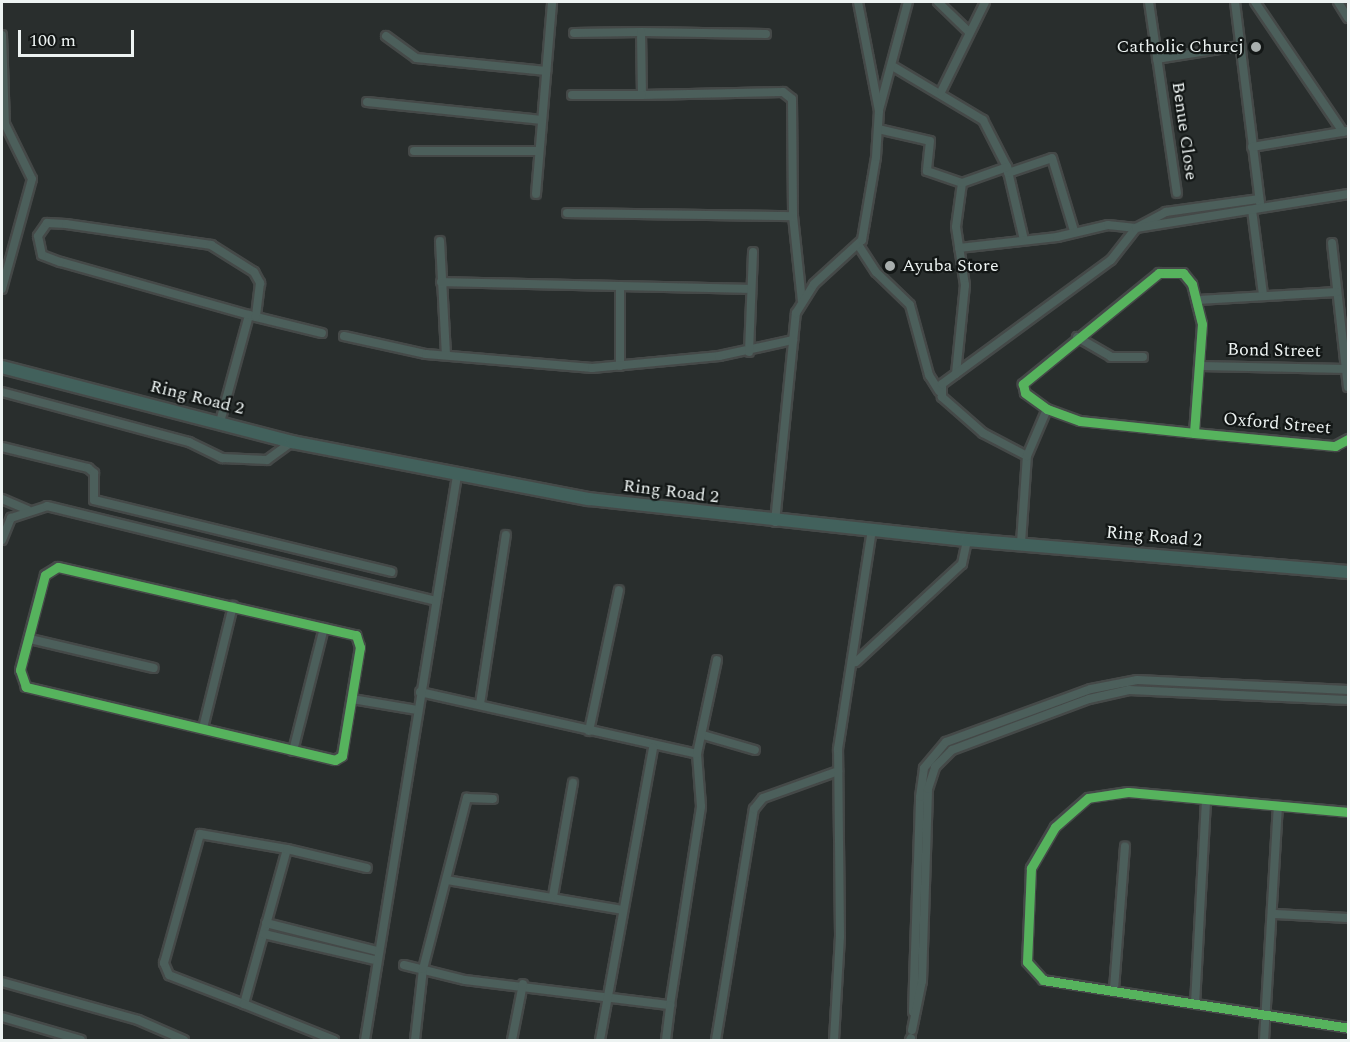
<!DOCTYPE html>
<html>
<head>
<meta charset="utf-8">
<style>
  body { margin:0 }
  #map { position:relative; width:1350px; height:1042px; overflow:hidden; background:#292e2d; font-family:Spectral,serif }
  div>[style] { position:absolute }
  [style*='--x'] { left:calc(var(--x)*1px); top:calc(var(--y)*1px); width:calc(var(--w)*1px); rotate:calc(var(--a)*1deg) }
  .roads { filter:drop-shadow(2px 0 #454948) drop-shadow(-2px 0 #454948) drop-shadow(0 2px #454948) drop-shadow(0 -2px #454948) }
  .minor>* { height:8px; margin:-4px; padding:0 4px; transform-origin:4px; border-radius:4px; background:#4c5f5b }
  .primary>* { height:12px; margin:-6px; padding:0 6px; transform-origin:6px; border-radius:6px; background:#42615c }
  .cycleway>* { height:9px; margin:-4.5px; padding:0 4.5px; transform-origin:4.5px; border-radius:4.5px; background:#56b35d }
  .dots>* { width:16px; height:16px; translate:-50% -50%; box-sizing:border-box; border:3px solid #131716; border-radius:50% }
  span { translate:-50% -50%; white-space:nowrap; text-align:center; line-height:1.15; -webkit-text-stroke:4.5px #131716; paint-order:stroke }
  .poi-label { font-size:18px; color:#edf3f2 }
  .right { translate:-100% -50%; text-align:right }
  .left { translate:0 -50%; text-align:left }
  .street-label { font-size:18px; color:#edf3f2 }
  .frame { position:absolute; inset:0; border:3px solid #edf3f2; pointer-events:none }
  .scale { position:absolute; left:18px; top:30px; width:116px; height:27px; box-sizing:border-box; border:3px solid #edf3f2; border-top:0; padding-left:8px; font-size:18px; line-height:21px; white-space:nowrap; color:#edf3f2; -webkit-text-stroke:4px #131716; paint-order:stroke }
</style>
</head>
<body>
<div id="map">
  <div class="roads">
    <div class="minor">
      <i style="--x:938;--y:2;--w:43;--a:44.1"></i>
      <i style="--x:1149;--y:2;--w:193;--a:81.7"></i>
      <i style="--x:1235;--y:2;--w:203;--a:82.9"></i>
      <i style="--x:1255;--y:2;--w:157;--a:55.9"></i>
      <i style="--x:1338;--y:2;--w:19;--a:58"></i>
      <i style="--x:574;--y:33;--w:67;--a:-0.9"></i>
      <i style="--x:766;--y:34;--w:125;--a:-179.1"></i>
      <i style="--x:641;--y:32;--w:63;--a:89.1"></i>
      <i style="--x:642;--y:95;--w:141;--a:-1.2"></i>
      <i style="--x:783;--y:92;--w:11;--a:38"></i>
      <i style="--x:792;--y:99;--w:117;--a:89.5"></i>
      <i style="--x:793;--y:216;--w:85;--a:84"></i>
      <i style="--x:2;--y:35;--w:89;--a:88.1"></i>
      <i style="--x:5;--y:124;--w:61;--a:63.9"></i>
      <i style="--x:32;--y:179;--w:114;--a:105.3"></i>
      <i style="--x:386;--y:36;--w:37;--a:36"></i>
      <i style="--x:416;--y:58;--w:131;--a:5.7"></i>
      <i style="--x:1157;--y:59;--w:83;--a:-9"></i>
      <i style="--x:894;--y:67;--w:104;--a:30.8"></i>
      <i style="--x:983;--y:120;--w:53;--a:62.9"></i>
      <i style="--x:1007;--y:167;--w:75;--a:76.9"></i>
      <i style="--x:941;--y:92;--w:100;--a:-63.9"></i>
      <i style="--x:572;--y:95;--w:70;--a:0"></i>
      <i style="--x:367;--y:102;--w:176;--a:5.9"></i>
      <i style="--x:879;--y:110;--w:112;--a:-75"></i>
      <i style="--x:878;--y:129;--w:53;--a:13"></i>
      <i style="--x:930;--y:141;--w:30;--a:96"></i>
      <i style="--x:927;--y:171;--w:37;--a:19"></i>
      <i style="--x:962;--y:183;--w:44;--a:97.8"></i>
      <i style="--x:956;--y:227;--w:59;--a:81.2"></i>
      <i style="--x:965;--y:285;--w:89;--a:95.8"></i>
      <i style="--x:1252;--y:147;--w:97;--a:-9.5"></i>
      <i style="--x:414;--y:151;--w:125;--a:0"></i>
      <i style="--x:1008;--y:173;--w:46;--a:-18.8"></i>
      <i style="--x:1052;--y:158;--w:76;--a:73.2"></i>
      <i style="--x:962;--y:183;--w:48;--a:-19.6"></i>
      <i style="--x:536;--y:194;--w:193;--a:-85.2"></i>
      <i style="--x:1252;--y:210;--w:86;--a:82.6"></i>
      <i style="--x:567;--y:213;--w:226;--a:0.8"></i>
      <i style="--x:440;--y:241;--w:114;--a:87"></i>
      <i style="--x:1332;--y:243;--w:145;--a:83.7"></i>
      <i style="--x:859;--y:246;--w:31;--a:57"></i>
      <i style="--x:876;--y:272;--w:47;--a:44.1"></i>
      <i style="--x:910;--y:305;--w:73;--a:74.8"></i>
      <i style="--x:929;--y:375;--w:19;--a:58"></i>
      <i style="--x:959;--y:248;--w:99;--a:-6.4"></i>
      <i style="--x:1057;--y:237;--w:52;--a:-13.2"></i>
      <i style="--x:1108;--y:225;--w:28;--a:6"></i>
      <i style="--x:1136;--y:228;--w:34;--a:-28"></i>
      <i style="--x:1166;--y:212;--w:94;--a:-8"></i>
      <i style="--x:441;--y:282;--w:310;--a:1.3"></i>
      <i style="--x:620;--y:286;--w:80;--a:90"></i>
      <i style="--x:1198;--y:300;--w:139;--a:-3.3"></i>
      <i style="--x:252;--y:316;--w:72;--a:13.7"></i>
      <i style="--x:344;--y:336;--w:84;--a:12.4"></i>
      <i style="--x:426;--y:354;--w:167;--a:4.8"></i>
      <i style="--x:592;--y:368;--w:128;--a:-5.4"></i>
      <i style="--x:719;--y:356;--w:76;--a:-12.2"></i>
      <i style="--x:1077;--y:337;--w:39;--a:30"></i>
      <i style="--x:1111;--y:357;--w:32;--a:0"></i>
      <i style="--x:749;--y:352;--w:100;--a:-87.7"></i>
      <i style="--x:1200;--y:366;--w:146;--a:1.2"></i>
      <i style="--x:2;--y:392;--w:194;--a:15"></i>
      <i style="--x:189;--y:442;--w:37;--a:26"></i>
      <i style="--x:222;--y:458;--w:45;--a:2.5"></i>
      <i style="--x:267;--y:460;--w:31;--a:-36"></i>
      <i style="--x:220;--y:422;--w:111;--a:-74.8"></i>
      <i style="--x:249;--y:315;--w:196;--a:-164.3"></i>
      <i style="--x:60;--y:262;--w:19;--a:-159"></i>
      <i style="--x:42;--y:255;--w:19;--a:-102"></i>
      <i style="--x:38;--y:236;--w:16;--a:-55"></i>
      <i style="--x:47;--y:223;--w:19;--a:3"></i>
      <i style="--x:66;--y:224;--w:147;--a:8.2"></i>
      <i style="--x:211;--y:245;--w:51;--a:32.1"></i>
      <i style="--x:254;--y:272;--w:13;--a:61"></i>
      <i style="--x:260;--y:283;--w:34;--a:97"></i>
      <i style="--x:1194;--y:433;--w:109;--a:-85.8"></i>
      <i style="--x:1202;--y:324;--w:41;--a:-104"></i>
      <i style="--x:1192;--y:284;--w:14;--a:-129"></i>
      <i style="--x:1183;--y:273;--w:24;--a:180"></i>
      <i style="--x:1159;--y:273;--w:176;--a:140.8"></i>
      <i style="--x:1023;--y:384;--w:9;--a:77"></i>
      <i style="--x:1025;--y:393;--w:27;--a:36"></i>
      <i style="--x:1047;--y:409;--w:35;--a:20"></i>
      <i style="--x:1080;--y:421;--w:115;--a:6"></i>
      <i style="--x:1194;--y:433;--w:142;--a:5.3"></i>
      <i style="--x:1335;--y:446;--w:15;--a:-28"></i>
      <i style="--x:2;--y:447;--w:89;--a:13.7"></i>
      <i style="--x:88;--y:468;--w:8;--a:40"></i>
      <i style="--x:94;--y:473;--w:27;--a:90"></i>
      <i style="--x:94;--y:500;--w:306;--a:13.6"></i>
      <i style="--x:1027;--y:456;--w:50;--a:-152.4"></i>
      <i style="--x:983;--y:433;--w:55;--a:-138.7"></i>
      <i style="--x:942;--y:397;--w:13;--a:-90"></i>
      <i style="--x:942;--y:384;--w:210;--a:-36.3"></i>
      <i style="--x:1111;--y:260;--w:41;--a:-52"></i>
      <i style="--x:1136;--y:228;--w:215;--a:-9.1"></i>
      <i style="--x:2;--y:499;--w:28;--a:23"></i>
      <i style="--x:775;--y:522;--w:210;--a:-84.3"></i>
      <i style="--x:796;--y:313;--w:34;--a:-58"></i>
      <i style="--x:814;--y:284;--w:65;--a:-42.5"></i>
      <i style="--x:862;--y:240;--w:84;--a:-80.4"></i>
      <i style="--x:876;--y:157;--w:46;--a:-86.3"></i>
      <i style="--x:879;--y:111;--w:111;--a:-100.9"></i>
      <i style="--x:2;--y:540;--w:24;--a:-68"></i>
      <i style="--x:11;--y:518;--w:38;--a:-18"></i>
      <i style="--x:47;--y:506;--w:397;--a:13.7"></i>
      <i style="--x:1021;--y:543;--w:87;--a:-86.1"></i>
      <i style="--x:1027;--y:456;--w:51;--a:-66.9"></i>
      <i style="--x:58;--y:567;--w:306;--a:12.9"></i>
      <i style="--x:356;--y:635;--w:13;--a:72"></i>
      <i style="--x:360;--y:647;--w:110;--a:99.4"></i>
      <i style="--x:342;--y:756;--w:8;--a:150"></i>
      <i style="--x:335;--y:760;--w:318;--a:-166.7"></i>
      <i style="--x:26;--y:687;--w:18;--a:-109"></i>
      <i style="--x:20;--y:670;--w:98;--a:-75.3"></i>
      <i style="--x:45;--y:575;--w:15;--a:-32"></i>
      <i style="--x:30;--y:639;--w:127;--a:13.2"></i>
      <i style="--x:856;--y:662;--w:144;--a:-42.8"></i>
      <i style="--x:962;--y:564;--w:25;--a:-78"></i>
      <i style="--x:420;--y:692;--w:284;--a:12.6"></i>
      <i style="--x:352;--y:699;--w:66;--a:9.6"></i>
      <i style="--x:480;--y:704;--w:171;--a:-81.3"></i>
      <i style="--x:203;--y:728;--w:126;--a:-76.2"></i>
      <i style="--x:589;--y:731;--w:144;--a:-78"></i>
      <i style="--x:703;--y:735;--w:54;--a:16.1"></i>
      <i style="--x:293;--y:751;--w:127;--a:-75.9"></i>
      <i style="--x:1348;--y:812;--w:221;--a:-174.8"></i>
      <i style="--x:1128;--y:792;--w:40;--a:171.5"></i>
      <i style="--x:1088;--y:798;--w:44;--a:138.7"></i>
      <i style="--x:1055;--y:827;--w:48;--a:120.3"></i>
      <i style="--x:1031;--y:868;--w:94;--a:92.4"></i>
      <i style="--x:1027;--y:962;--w:24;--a:48"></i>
      <i style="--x:1043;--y:980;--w:309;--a:8.9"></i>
      <i style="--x:287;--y:849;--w:161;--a:105.5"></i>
      <i style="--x:244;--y:1004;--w:80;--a:-158.9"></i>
      <i style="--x:169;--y:975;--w:13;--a:-113"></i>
      <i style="--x:164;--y:963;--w:134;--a:-74.4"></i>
      <i style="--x:200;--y:834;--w:88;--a:9.8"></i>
      <i style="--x:287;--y:849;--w:82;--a:13.4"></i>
      <i style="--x:447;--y:880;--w:178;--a:9.7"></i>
      <i style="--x:553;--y:896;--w:115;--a:-80"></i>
      <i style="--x:1275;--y:914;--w:73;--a:3.1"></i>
      <i style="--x:266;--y:923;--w:114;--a:14.2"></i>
      <i style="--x:264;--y:934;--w:114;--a:13.2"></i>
      <i style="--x:404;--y:965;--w:63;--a:13.8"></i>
      <i style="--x:465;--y:980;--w:207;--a:7"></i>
      <i style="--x:670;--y:1005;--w:201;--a:-81.1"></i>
      <i style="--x:701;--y:806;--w:52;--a:-94.4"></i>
      <i style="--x:697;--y:754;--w:96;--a:-78"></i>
      <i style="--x:2;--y:982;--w:141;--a:15.6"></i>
      <i style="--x:138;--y:1020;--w:50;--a:23.5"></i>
      <i style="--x:1114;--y:989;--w:143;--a:-85.6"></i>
      <i style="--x:244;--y:1004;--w:97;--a:21.8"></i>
      <i style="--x:1195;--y:1004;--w:204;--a:-86.9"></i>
      <i style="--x:913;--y:1012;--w:215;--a:-88.1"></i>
      <i style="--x:920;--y:797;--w:29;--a:-82"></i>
      <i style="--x:924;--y:768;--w:34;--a:-50"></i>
      <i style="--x:946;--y:742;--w:154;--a:-20.1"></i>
      <i style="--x:1091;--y:689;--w:47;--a:-11.1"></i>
      <i style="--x:1137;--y:680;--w:211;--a:2.7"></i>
      <i style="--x:2;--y:1017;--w:82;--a:16.2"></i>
      <i style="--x:912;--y:1030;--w:50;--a:-78.5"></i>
      <i style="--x:922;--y:981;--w:192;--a:-88.2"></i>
      <i style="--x:928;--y:789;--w:23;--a:-72"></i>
      <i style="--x:935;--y:767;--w:24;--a:-45"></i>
      <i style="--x:952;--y:750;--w:146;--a:-20.4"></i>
      <i style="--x:1089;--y:699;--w:41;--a:-12.7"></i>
      <i style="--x:1129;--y:690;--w:219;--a:2.6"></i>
      <i style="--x:365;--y:1040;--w:571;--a:-80.74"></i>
      <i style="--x:415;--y:1040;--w:71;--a:-83.6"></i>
      <i style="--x:423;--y:969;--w:177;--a:-75.6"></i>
      <i style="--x:467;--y:798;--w:26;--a:2"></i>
      <i style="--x:512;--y:1040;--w:57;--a:-78.9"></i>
      <i style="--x:600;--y:1040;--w:297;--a:-79.7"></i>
      <i style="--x:666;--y:1040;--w:35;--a:-83"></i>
      <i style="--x:716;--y:1040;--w:234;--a:-80.7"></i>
      <i style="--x:754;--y:809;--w:14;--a:-51"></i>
      <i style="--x:763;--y:798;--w:80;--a:-19.8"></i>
      <i style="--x:834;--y:1040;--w:104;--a:-86.7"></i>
      <i style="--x:840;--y:936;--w:187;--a:-90.6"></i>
      <i style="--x:838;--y:749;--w:223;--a:-81.2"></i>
      <i style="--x:910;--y:1040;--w:2;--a:-63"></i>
      <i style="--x:1264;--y:1040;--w:234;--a:-86.6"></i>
    </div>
    <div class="primary">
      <i style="--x:2;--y:367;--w:300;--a:14.5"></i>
      <i style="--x:292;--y:442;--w:302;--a:10.9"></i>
      <i style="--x:589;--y:499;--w:380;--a:6.2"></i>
      <i style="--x:967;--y:540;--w:382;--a:4.8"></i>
    </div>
  </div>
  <div class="cycleway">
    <i style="--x:1194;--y:433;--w:109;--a:-85.8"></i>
    <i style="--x:1202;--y:324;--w:41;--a:-104"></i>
    <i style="--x:1192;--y:284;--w:14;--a:-129"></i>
    <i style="--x:1183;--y:273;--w:24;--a:180"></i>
    <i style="--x:1159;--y:273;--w:176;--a:140.8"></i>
    <i style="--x:1023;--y:384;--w:9;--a:77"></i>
    <i style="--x:1025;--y:393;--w:27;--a:36"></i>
    <i style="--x:1047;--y:409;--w:35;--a:20"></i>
    <i style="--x:1080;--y:421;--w:115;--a:6"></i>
    <i style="--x:1194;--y:433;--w:142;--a:5.3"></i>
    <i style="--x:1335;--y:446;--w:15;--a:-28"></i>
    <i style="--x:58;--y:567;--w:306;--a:12.9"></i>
    <i style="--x:356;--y:635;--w:13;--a:72"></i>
    <i style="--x:360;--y:647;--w:110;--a:99.4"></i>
    <i style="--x:342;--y:756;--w:8;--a:150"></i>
    <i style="--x:335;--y:760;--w:318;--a:-166.7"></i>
    <i style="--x:26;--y:687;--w:18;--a:-109"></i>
    <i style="--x:20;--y:670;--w:98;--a:-75.3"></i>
    <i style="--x:45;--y:575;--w:15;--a:-32"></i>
    <i style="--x:1348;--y:812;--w:221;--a:-174.8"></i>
    <i style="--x:1128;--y:792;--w:40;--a:171.5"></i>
    <i style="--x:1088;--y:798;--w:44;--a:138.7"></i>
    <i style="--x:1055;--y:827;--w:48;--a:120.3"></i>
    <i style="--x:1031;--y:868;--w:94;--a:92.4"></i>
    <i style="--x:1027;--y:962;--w:24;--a:48"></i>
    <i style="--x:1043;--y:980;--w:309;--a:8.9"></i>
  </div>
  <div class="dots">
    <i style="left:1256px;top:47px;background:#a8aead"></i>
    <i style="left:890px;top:266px;background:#a8aead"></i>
  </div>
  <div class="poi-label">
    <span class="right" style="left:1244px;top:47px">Catholic Churcj</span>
    <span class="left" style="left:902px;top:266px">Ayuba Store</span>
  </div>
  <div class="street-label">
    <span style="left:1184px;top:131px;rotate:82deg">Benue Close</span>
    <span style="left:1274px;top:351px;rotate:1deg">Bond Street</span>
    <span style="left:197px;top:398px;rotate:14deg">Ring Road 2</span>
    <span style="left:1277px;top:424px;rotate:5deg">Oxford Street</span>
    <span style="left:671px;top:492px;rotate:7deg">Ring Road 2</span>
    <span style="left:1154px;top:537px;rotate:5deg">Ring Road 2</span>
  </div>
  <div class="frame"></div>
  <div class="scale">100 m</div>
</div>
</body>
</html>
